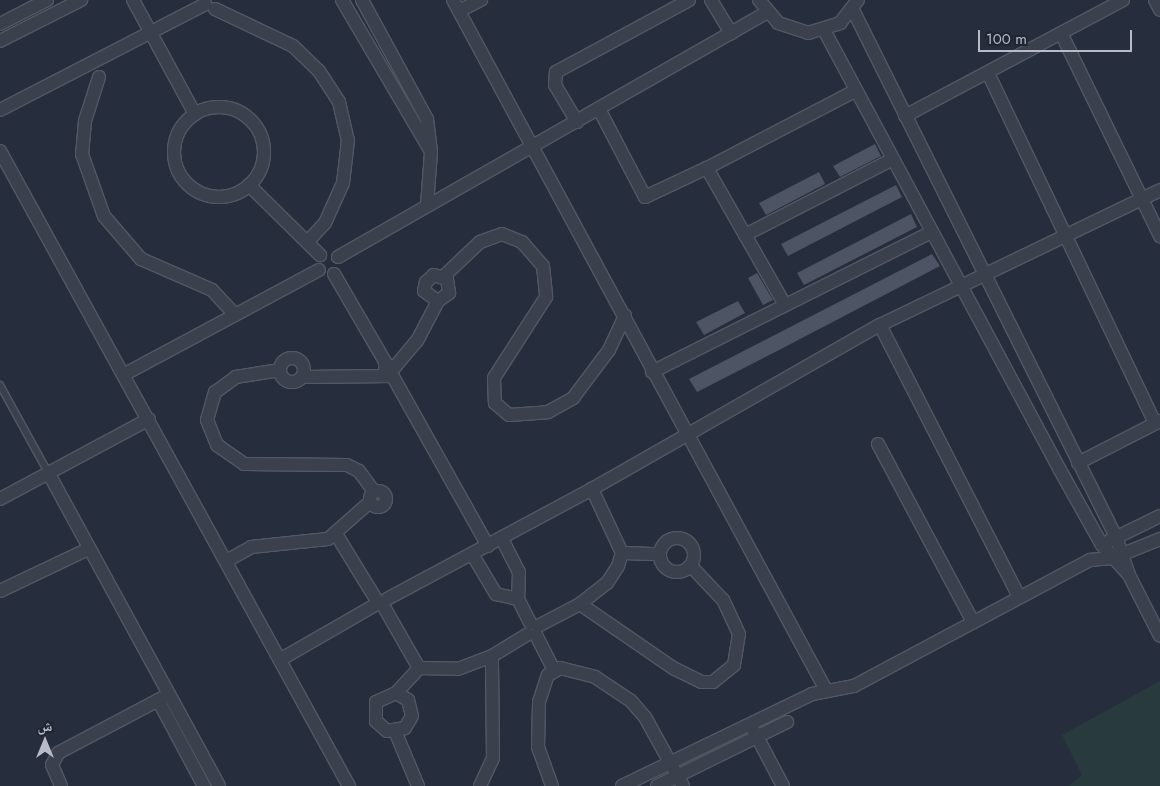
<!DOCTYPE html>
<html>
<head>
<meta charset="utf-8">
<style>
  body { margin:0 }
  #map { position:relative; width:1160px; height:786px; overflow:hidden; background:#262d3c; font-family:Jost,"Noto Naskh Arabic",sans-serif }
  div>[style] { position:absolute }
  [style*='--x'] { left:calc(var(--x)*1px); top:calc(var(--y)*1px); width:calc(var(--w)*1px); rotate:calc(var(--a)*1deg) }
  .green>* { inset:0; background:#293a3e }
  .building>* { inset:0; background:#4d5565 }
  .roads { filter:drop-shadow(1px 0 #525864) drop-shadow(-1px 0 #525864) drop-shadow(0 1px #525864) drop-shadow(0 -1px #525864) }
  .lane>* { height:6px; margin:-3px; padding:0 3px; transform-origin:3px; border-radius:3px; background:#3a404c }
  .street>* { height:12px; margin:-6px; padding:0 6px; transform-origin:6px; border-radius:6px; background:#3a404c }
  .street>.ring { margin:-6px; padding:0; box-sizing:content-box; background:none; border:12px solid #3a404c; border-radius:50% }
  span { translate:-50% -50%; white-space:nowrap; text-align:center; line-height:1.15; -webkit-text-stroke:4.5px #1f2531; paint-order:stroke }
  .north { position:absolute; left:20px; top:716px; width:50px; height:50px; -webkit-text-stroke:4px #1f2531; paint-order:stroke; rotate:0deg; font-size:14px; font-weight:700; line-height:20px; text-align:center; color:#b6bbc7 }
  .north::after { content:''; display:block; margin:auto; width:18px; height:22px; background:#b6bbc7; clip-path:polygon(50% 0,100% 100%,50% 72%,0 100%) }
  .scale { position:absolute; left:978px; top:30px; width:154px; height:22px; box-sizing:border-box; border:2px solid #b6bbc7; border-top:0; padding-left:6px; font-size:15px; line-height:18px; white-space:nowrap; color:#b6bbc7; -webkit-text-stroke:4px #1f2531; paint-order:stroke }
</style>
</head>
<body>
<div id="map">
  <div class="green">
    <i style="clip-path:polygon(1160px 681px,1160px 786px,1069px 786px,1082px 775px,1062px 735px)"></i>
  </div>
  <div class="building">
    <i style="clip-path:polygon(875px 144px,881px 156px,840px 177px,833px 166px)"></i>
    <i style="clip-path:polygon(819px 172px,825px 184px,766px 215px,759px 203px)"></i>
    <i style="clip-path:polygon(896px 185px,902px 197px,788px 256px,781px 244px)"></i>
    <i style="clip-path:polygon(911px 214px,917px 227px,804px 285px,797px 273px)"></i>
    <i style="clip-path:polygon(932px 254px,940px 266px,781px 349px,697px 392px,689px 379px)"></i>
    <i style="clip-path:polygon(757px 273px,773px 300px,763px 305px,748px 278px)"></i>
    <i style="clip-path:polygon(738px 301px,745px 313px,704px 335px,696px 322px)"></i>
  </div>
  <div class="roads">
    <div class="lane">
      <i style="--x:0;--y:385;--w:102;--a:61.2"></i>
    </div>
    <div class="street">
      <i style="--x:133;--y:0;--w:130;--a:61.5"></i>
      <i style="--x:342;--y:0;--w:176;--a:59.6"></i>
      <i style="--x:431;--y:152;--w:53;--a:94.3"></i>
      <i style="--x:362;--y:0;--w:136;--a:61.4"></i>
      <i style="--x:427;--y:119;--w:33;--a:83"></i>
      <i style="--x:453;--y:0;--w:784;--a:61.61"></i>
      <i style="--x:711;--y:0;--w:39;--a:59"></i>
      <i style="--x:759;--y:0;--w:30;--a:50"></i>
      <i style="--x:778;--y:23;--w:32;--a:18"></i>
      <i style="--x:808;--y:33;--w:34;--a:-17"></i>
      <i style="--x:840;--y:23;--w:29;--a:-52"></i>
      <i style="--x:1155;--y:0;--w:11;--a:63"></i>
      <i style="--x:215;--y:9;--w:86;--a:25.4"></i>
      <i style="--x:293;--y:46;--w:36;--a:44"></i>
      <i style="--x:319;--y:71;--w:37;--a:57"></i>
      <i style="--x:339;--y:102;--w:39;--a:77"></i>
      <i style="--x:348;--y:140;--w:43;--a:96.6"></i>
      <i style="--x:343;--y:183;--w:44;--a:114.2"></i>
      <i style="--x:325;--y:223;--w:26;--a:133"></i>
      <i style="--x:853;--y:10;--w:589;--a:63.48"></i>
      <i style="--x:1116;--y:537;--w:40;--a:71.1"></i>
      <i style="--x:1129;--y:575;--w:68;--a:63.1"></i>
      <i style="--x:459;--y:11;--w:25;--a:-27"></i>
      <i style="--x:0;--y:24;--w:53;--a:-27.1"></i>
      <i style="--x:824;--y:30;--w:499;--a:61.8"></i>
      <i style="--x:1060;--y:470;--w:86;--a:60.8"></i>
      <i style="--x:1102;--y:545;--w:38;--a:48"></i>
      <i style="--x:1062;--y:35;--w:224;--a:64"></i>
      <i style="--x:0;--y:41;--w:91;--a:-26.8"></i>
      <i style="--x:988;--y:73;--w:388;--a:64.5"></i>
      <i style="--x:99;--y:77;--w:46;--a:107.7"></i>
      <i style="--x:85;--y:121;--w:33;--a:95"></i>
      <i style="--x:82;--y:154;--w:66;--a:70.5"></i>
      <i style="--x:104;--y:216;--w:57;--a:49.3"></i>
      <i style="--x:141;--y:259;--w:77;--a:23.6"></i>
      <i style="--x:212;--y:290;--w:33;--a:47"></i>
      <i class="ring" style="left:174px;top:107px;width:78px;height:78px"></i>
      <i style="--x:599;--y:109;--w:99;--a:62.4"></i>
      <i style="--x:645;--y:197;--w:68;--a:-25.1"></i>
      <i style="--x:0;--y:110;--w:231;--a:-27.3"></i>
      <i style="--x:905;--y:116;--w:247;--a:-28"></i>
      <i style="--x:577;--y:122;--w:43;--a:-120.7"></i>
      <i style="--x:555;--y:85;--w:13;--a:-86"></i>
      <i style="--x:556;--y:72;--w:151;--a:-28.4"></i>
      <i style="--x:0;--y:151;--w:725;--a:61.21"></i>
      <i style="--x:249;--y:185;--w:100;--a:44.6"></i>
      <i style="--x:745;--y:235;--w:164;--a:-27.2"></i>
      <i style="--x:338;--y:257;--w:493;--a:-29.7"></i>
      <i style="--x:334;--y:274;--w:105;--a:59.8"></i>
      <i style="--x:443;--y:277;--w:51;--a:-43.4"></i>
      <i style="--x:480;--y:242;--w:23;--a:-20"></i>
      <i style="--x:502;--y:234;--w:22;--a:22"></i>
      <i style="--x:522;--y:242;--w:32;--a:49"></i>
      <i style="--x:543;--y:266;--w:31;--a:84"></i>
      <i style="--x:546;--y:297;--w:96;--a:122.7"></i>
      <i style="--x:494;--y:378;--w:25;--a:88"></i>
      <i style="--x:495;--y:403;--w:18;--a:41"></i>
      <i style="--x:509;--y:415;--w:39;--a:-4"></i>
      <i style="--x:548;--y:412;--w:29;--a:-29"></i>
      <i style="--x:573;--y:398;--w:60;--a:-53.1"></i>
      <i style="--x:609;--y:350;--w:38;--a:-65"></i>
      <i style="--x:785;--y:305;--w:158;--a:-119.7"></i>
      <i style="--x:707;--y:168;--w:167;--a:-27.5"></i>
      <i style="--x:880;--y:325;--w:305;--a:62.9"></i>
      <i class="ring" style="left:280px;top:358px;width:12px;height:12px"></i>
      <i style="--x:394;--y:368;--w:35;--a:-50"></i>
      <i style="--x:417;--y:341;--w:45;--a:-62.3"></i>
      <i style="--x:438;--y:301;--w:14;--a:-36"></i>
      <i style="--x:449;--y:293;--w:14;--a:-98"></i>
      <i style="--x:447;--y:279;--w:14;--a:-163"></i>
      <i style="--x:434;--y:275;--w:11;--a:139"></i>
      <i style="--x:426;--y:282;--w:9;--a:103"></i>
      <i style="--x:424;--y:291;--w:17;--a:36"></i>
      <i style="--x:280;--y:370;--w:45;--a:171"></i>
      <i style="--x:236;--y:377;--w:26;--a:144"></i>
      <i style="--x:215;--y:392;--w:29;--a:106"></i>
      <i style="--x:207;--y:420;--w:27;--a:68"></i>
      <i style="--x:217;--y:445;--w:33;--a:35"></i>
      <i style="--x:244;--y:464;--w:103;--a:0.6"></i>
      <i style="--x:347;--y:465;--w:13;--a:27"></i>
      <i style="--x:359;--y:471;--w:26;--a:54"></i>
      <i style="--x:652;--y:372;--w:310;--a:-26.6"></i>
      <i style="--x:125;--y:374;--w:220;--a:-28.2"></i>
      <i style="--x:392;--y:375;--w:196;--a:60.7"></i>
      <i style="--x:302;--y:377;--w:88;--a:-0.7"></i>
      <i style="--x:390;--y:376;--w:10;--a:-73"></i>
      <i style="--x:393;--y:366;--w:8;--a:180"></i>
      <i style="--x:385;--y:366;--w:8;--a:90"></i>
      <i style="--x:878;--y:444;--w:202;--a:61.9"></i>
      <i style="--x:1078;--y:463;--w:92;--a:-27.1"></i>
      <i style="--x:49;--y:474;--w:355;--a:61.4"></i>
      <i class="ring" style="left:370px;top:491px;width:4px;height:4px"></i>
      <i style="--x:0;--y:499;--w:169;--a:-28.2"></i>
      <i style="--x:336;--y:534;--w:79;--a:58.5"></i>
      <i class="ring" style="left:660px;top:538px;width:22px;height:22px"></i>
      <i style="--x:502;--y:539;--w:37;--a:63"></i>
      <i style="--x:519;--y:572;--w:27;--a:92"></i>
      <i style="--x:518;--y:599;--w:27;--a:63"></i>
      <i style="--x:1109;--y:541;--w:57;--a:-26.1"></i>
      <i style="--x:622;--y:553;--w:38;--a:2"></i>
      <i style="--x:472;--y:554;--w:47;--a:59"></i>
      <i style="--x:496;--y:594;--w:23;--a:13"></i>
      <i style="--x:228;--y:560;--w:26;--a:-29"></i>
      <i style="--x:251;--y:547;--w:77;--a:-5.9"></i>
      <i style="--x:328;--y:539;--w:56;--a:-41.4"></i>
      <i style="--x:0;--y:591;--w:98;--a:-25.5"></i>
      <i style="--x:387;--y:599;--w:233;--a:-28.2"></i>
      <i style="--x:592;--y:489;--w:331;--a:-29.7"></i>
      <i style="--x:880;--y:325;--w:311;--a:-25.7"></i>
      <i style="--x:580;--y:604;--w:113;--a:34.5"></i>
      <i style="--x:673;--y:668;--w:32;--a:26"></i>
      <i style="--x:702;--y:682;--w:11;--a:0"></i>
      <i style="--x:713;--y:682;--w:27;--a:-39"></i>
      <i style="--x:734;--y:665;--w:31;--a:-81"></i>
      <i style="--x:739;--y:634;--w:38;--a:-115"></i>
      <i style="--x:723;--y:600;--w:47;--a:-133.3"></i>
      <i style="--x:384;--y:607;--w:70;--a:60.2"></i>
      <i style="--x:419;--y:668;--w:39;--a:1"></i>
      <i style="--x:458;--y:669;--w:36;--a:-21"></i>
      <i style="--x:492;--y:656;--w:42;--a:-31.4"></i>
      <i style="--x:538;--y:626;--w:47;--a:-27.6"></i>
      <i style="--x:580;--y:604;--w:34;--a:-38"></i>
      <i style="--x:607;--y:583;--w:20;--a:-57"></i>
      <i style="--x:618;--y:566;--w:14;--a:-73"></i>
      <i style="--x:622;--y:553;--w:71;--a:-115.1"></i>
      <i style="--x:536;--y:635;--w:38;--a:63"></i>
      <i style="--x:283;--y:658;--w:108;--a:-29.9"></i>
      <i style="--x:396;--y:693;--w:14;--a:30"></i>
      <i style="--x:408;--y:700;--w:16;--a:76"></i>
      <i style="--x:412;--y:716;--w:14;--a:120"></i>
      <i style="--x:405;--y:728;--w:18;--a:171"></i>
      <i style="--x:387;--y:731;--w:15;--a:-138"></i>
      <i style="--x:376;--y:721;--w:19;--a:-90"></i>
      <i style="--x:376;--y:702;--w:22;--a:-24"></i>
      <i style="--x:396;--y:693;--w:34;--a:-47"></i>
      <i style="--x:158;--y:700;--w:98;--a:61.9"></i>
      <i style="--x:395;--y:731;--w:60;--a:67.3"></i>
      <i style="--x:754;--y:731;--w:62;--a:62.2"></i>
      <i style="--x:61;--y:786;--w:23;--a:-113"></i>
      <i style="--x:52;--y:765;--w:13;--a:-63"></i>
      <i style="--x:58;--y:753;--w:124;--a:-27.8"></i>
      <i style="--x:480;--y:786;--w:31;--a:-65"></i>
      <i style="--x:493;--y:758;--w:102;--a:-90.6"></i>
      <i style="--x:552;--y:786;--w:41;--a:-109.7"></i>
      <i style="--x:538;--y:747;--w:45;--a:-88.7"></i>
      <i style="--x:539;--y:702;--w:28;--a:-72"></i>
      <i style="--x:548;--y:675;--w:14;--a:-30"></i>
      <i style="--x:560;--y:668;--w:36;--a:14"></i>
      <i style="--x:595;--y:677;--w:43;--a:33.7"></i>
      <i style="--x:631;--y:701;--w:21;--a:49"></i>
      <i style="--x:645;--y:717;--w:79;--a:61.2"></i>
      <i style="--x:622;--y:786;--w:211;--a:-25.8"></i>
      <i style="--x:812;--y:694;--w:43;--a:-10.8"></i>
      <i style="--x:854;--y:686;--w:268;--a:-28.1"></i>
      <i style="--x:1090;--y:560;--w:23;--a:-5"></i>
      <i style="--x:1113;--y:558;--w:51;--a:-22"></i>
      <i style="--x:657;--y:786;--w:145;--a:-26.2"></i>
    </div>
  </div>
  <div class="north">ش</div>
  <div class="scale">100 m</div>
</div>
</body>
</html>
